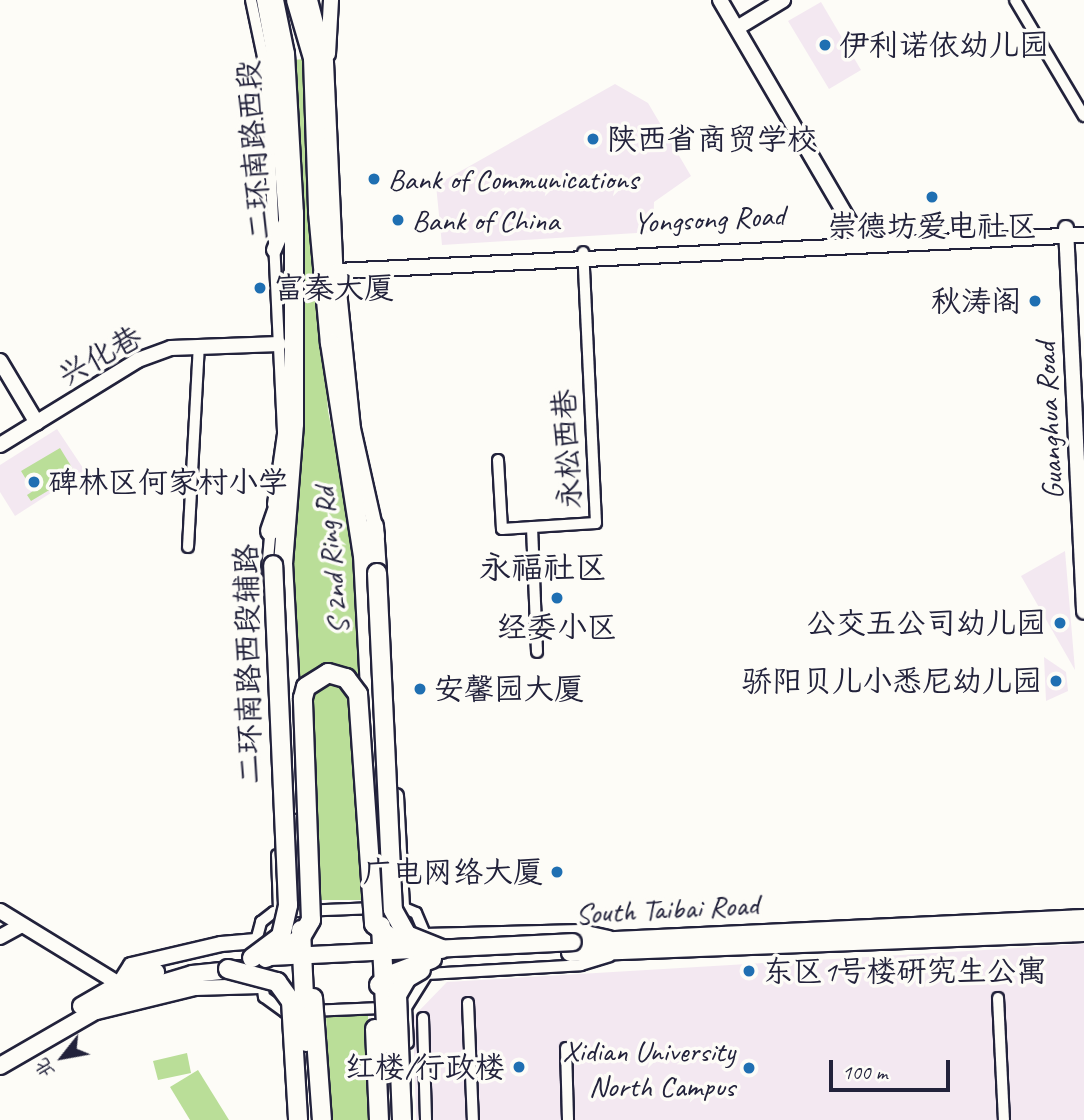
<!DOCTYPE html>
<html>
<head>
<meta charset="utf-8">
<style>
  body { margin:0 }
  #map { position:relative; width:1084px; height:1120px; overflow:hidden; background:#fdfcf7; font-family:Caveat,"LXGW WenKai TC",sans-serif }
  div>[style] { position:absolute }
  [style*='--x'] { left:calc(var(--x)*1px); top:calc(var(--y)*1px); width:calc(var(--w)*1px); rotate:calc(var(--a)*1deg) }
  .built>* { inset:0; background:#f3e8f1 }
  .green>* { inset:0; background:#bade98 }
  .roads { filter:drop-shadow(2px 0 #22223b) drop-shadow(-2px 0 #22223b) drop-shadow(0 2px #22223b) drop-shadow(0 -2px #22223b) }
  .street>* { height:10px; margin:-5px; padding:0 5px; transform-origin:5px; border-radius:5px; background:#fdfcf7 }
  .secondary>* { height:14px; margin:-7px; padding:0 7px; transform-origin:7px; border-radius:7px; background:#fdfcf7 }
  .primary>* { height:16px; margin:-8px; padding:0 8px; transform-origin:8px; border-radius:8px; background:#fdfcf7 }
  .highway>* { height:18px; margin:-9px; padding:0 9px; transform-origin:9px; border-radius:9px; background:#fdfcf7 }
  .bridges { filter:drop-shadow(2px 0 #22223b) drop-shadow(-2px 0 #22223b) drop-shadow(0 2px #22223b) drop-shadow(0 -2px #22223b) }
  .primary-bridge>* { height:16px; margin:-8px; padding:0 8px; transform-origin:8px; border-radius:8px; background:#fdfcf7 }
  .highway-bridge>* { height:18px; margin:-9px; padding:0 9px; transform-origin:9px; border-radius:9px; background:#fdfcf7 }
  .dots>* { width:19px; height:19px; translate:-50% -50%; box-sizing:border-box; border:4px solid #fdfcf7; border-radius:50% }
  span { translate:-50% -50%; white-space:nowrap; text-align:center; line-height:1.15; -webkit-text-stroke:7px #fdfcf7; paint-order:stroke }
  .poi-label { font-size:30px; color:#22223b }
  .left { translate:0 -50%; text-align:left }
  .right { translate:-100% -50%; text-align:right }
  .street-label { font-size:30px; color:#22223b }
  .neighbourhood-label { font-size:32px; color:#22223b }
  .north { position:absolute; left:28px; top:1022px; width:70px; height:70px; -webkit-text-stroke:5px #fdfcf7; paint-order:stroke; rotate:239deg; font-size:19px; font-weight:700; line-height:28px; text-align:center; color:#22223b }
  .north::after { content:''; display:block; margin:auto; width:24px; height:32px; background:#22223b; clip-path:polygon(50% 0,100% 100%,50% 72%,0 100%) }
  .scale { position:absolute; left:829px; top:1060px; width:121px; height:32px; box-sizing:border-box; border:4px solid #22223b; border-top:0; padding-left:9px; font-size:21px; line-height:24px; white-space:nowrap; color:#22223b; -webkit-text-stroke:5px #fdfcf7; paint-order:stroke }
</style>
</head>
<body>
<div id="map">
  <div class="built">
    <i style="clip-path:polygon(821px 2px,861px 70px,829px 89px,788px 21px)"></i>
    <i style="clip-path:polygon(615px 84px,648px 103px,691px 176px,654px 202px,653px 232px,442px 245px,436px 185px)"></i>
    <i style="clip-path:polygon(57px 429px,85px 471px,15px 516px,0 492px,0 465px)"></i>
    <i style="clip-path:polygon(1065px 551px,1075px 670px,1021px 576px)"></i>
    <i style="clip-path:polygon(1044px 657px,1066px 672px,1068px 691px,1046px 701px)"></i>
    <i style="clip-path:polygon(1084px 944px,1084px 1120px,416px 1120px,413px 1017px,447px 982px)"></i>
  </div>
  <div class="green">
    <i style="clip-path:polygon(305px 59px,328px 411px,357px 558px,362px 691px,352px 676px,297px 691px,292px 568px,303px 439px,303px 304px,292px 60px)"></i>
    <i style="clip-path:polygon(60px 448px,76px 474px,31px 501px,27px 495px,33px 491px,21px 471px)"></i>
    <i style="clip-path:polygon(320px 681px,342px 681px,354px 700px,363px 900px,315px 900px,308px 697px)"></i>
    <i style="clip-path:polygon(368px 1014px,371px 1120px,331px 1120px,326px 1016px)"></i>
    <i style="clip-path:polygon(187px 1053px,191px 1073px,158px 1080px,153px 1061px)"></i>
    <i style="clip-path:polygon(198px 1070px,229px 1120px,190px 1120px,170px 1087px)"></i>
  </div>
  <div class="roads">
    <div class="street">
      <i style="--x:251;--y:0;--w:73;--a:78.1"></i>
      <i style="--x:266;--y:71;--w:363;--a:87.3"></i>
      <i style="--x:283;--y:434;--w:71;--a:98.1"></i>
      <i style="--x:1015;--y:0;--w:135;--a:59.3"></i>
      <i style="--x:498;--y:460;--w:69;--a:86.7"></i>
      <i style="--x:502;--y:529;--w:94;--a:-3.7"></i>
      <i style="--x:596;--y:523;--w:271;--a:-92.7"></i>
      <i style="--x:532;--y:527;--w:125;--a:87.7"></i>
      <i style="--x:188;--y:547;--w:200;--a:-86.9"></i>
      <i style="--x:267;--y:570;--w:44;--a:-84.8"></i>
      <i style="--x:277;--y:855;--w:55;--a:87.9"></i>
      <i style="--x:402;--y:907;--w:15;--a:23"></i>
      <i style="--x:416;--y:913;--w:23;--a:67"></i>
      <i style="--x:425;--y:934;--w:40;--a:87.1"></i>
      <i style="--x:427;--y:974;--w:39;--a:122"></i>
      <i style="--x:406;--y:1007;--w:121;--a:177.6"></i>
      <i style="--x:285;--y:1012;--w:26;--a:-144"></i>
      <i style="--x:264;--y:997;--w:57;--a:-98.1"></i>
      <i style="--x:256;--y:941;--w:20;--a:-75"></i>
      <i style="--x:261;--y:922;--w:16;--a:-38"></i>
      <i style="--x:274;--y:912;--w:128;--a:-2.2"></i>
      <i style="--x:425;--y:934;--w:156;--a:-1.5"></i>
      <i style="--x:581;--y:930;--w:29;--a:12"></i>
      <i style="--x:427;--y:974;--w:154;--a:-3.3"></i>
      <i style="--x:581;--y:965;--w:30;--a:-17"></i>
      <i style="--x:998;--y:998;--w:122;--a:87.2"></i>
      <i style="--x:468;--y:1003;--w:117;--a:87.6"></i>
      <i style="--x:406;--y:1007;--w:36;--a:87"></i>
      <i style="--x:423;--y:1018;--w:102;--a:88.3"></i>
      <i style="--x:566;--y:1048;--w:72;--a:88.4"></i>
    </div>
    <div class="secondary">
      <i style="--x:264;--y:0;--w:50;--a:79.6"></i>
      <i style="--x:273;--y:49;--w:184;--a:85.6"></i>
      <i style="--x:310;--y:0;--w:64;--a:75.5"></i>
      <i style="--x:326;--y:62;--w:217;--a:87.4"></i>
      <i style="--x:720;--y:0;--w:284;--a:59.7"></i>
      <i style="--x:737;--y:28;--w:54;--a:-31.3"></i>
      <i style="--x:328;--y:54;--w:54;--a:-86.8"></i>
      <i style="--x:1066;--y:228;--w:384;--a:87.3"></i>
      <i style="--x:274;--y:250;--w:30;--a:-67"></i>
      <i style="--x:0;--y:361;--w:72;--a:59.2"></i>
      <i style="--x:0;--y:445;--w:162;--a:-31.6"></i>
      <i style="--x:138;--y:360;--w:35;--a:-20"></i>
      <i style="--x:171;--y:348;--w:108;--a:-2.1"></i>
      <i style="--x:377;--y:536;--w:110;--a:-102.6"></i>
      <i style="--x:353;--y:429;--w:159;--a:-95.8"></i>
      <i style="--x:337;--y:271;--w:748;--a:-2.76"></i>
      <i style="--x:396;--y:796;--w:111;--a:86.9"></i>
      <i style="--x:0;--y:911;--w:140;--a:31.5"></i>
      <i style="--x:119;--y:984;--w:22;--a:-58"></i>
      <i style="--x:131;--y:965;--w:92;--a:-13.1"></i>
      <i style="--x:221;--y:944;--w:35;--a:-5"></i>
      <i style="--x:0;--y:937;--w:23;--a:-29"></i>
      <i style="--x:97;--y:1012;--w:101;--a:-13.8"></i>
      <i style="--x:195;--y:988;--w:65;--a:-1.8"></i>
    </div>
    <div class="primary">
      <i style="--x:573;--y:942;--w:512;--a:-2.69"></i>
      <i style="--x:570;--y:953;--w:514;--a:-2.23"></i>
      <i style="--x:81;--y:1006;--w:44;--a:-30.1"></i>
      <i style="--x:119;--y:984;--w:39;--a:-18"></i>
      <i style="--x:0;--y:1066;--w:142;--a:-30"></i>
      <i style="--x:123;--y:995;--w:72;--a:-16.9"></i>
      <i style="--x:192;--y:974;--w:49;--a:-5.8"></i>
    </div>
    <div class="highway">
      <i style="--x:274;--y:0;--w:55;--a:78.5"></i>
      <i style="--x:285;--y:54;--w:159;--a:86.8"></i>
      <i style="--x:294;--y:213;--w:211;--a:90"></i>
      <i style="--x:294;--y:424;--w:139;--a:94.5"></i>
      <i style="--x:283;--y:563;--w:241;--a:86.9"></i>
      <i style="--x:296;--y:0;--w:60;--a:73.7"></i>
      <i style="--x:313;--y:58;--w:154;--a:88.1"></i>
      <i style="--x:318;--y:212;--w:132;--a:84.8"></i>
      <i style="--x:330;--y:343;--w:215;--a:81.2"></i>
      <i style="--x:363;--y:555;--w:270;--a:87"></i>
      <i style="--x:374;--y:526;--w:47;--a:86.3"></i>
      <i style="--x:270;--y:531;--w:36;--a:-71"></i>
      <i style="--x:306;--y:1042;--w:78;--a:86.3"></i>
      <i style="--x:387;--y:1044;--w:76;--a:87.7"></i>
    </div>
  </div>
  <div class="bridges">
    <div class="primary-bridge">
      <i style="--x:268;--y:957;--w:305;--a:-2.8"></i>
    </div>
    <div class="highway-bridge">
      <i style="--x:377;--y:573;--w:337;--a:87.3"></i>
      <i style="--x:393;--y:910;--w:29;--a:61"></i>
      <i style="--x:407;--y:935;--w:37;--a:22"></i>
      <i style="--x:381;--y:926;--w:118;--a:87.1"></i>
      <i style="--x:301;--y:930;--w:112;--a:87.4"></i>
      <i style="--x:252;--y:958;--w:36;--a:-37"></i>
      <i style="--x:281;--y:936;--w:32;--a:-77"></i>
      <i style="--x:288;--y:905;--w:340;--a:-92.5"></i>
      <i style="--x:266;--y:958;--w:39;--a:-29"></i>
      <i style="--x:300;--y:939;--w:22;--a:-60"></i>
      <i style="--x:311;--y:920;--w:222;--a:-92.1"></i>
      <i style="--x:303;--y:698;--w:11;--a:-75"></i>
      <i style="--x:306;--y:687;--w:26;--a:-32"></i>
      <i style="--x:328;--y:673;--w:19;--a:16"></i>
      <i style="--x:346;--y:678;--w:20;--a:53"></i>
      <i style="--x:358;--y:694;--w:231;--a:86"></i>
      <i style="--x:374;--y:924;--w:25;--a:40"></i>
      <i style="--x:393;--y:940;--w:28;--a:21"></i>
      <i style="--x:228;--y:969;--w:51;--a:14.9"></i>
      <i style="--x:277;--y:982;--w:24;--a:54"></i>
      <i style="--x:291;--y:1001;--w:119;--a:86.6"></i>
      <i style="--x:379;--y:985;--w:15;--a:-42"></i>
      <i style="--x:390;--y:975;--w:45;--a:-20.9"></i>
      <i style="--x:313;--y:998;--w:122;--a:85.8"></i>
      <i style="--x:375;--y:1029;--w:91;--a:87.5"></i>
      <i style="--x:402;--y:1120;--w:125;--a:-92.3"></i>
      <i style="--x:397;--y:995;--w:20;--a:-60"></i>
      <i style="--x:407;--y:978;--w:16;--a:-30"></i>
    </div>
  </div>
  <div class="dots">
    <i style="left:825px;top:45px;background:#1f6fb2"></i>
    <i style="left:593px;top:139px;background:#1f6fb2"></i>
    <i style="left:374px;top:179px;background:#1f6fb2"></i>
    <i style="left:932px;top:197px;background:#1f6fb2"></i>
    <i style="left:398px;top:220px;background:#1f6fb2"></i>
    <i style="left:260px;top:288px;background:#1f6fb2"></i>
    <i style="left:1035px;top:301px;background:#1f6fb2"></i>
    <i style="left:34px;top:482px;background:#1f6fb2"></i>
    <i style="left:557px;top:598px;background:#1f6fb2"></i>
    <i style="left:1060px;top:623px;background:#1f6fb2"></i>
    <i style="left:1056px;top:681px;background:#1f6fb2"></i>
    <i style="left:420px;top:689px;background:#1f6fb2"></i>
    <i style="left:557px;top:872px;background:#1f6fb2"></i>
    <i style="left:749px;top:971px;background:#1f6fb2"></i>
    <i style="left:519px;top:1067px;background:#1f6fb2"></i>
    <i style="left:749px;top:1068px;background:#1f6fb2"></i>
  </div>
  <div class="poi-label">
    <span class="left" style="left:839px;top:45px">伊利诺依幼儿园</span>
    <span class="left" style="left:607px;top:139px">陕西省商贸学校</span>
    <span class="left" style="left:388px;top:179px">Bank of Communications</span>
    <span class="left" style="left:412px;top:220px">Bank of China</span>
    <span style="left:932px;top:226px">崇德坊爱电社区</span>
    <span class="left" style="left:274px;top:288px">富秦大厦</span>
    <span class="right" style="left:1021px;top:301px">秋涛阁</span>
    <span class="left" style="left:48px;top:482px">碑林区何家村小学</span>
    <span class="right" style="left:1046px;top:623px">公交五公司幼儿园</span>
    <span style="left:557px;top:627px">经委小区</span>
    <span class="right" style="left:1042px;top:681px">骄阳贝儿小悉尼幼儿园</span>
    <span class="left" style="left:434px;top:689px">安馨园大厦</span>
    <span class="right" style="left:543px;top:872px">广电网络大厦</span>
    <span class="left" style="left:763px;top:971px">东区1号楼研究生公寓</span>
    <span class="right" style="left:735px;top:1068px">Xidian University<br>North Campus</span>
    <span class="right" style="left:505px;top:1067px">红楼/行政楼</span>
  </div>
  <div class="street-label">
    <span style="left:254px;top:150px;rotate:-94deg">二环南路西段</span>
    <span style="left:709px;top:219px;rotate:-3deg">Yongsong Road</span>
    <span style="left:100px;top:356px;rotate:-29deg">兴化巷</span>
    <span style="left:1049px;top:421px;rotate:-93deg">Guanghua Road</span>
    <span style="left:567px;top:449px;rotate:-93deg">永松西巷</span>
    <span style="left:331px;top:561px;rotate:-96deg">S 2nd Ring Rd</span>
    <span style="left:248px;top:664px;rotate:-91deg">二环南路西段辅路</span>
    <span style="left:667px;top:909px;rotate:-3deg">South Taibai Road</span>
  </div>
  <div class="neighbourhood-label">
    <span style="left:543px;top:568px">永福社区</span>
  </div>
  <div class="north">北</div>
  <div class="scale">100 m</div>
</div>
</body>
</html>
